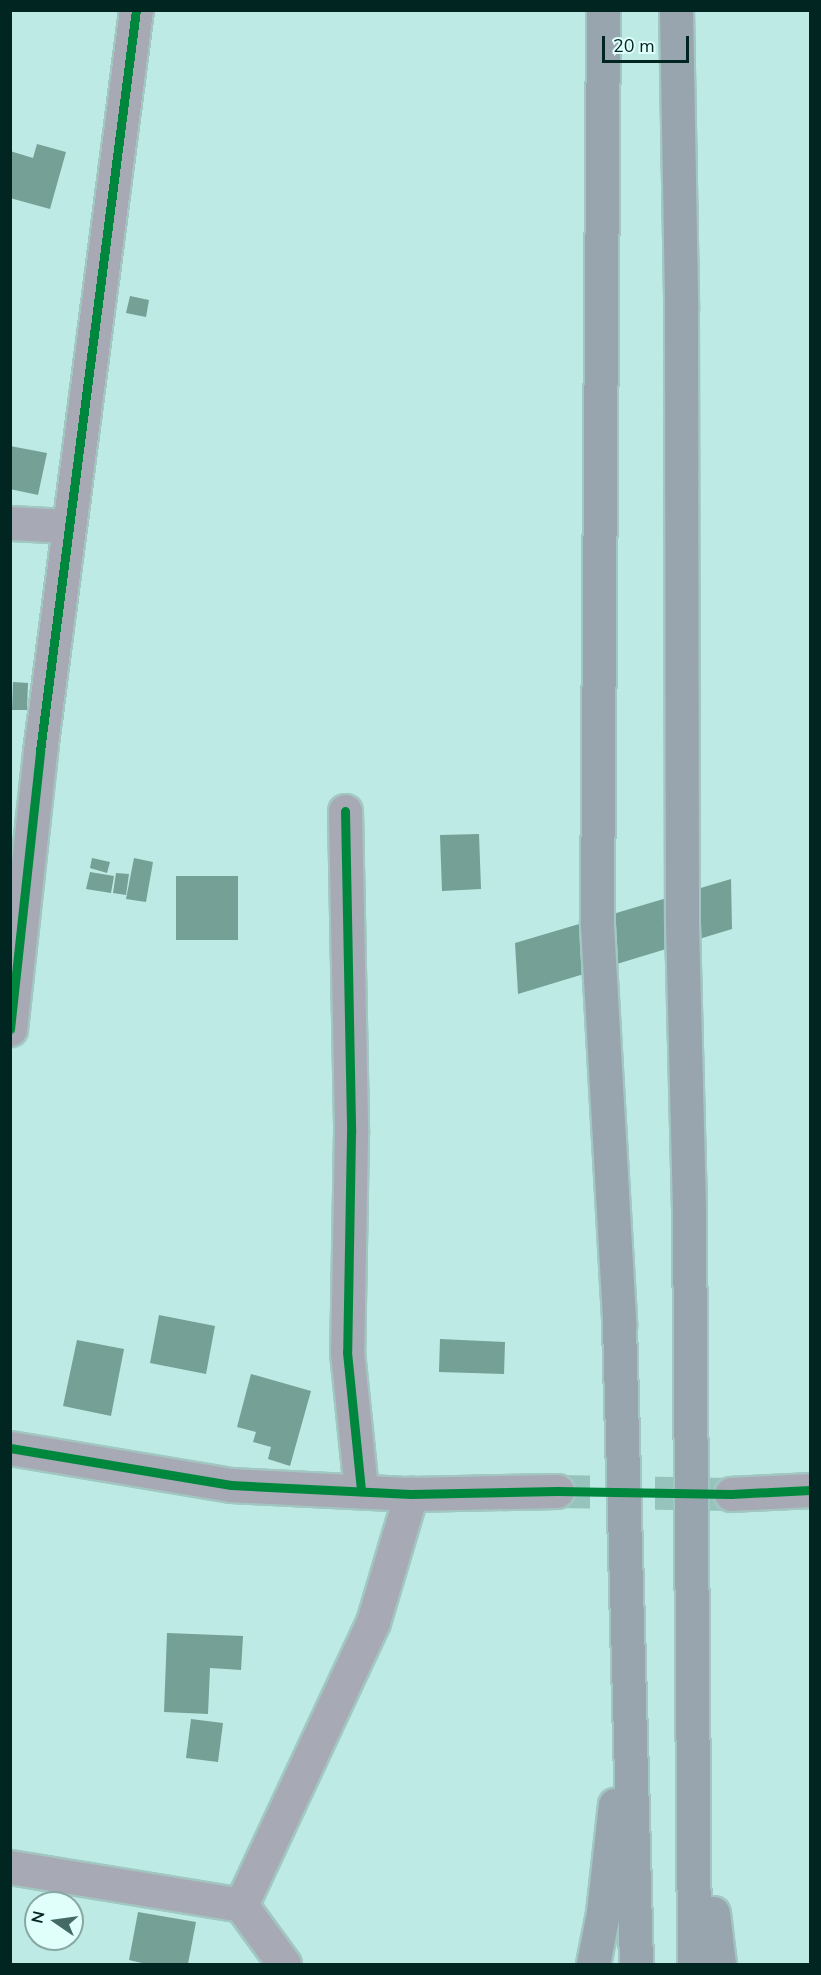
<!DOCTYPE html>
<html>
<head>
<meta charset="utf-8">
<style>
  body { margin:0 }
  #map { position:relative; width:821px; height:1975px; overflow:hidden; background:#bdeae4; font-family:"Nunito Sans",sans-serif }
  div>[style] { position:absolute }
  [style*='--x'] { left:calc(var(--x)*1px); top:calc(var(--y)*1px); width:calc(var(--w)*1px); rotate:calc(var(--a)*1deg) }
  .building>* { inset:0; background:#74a096 }
  .street-tunnel>* { height:33px; margin-top:-16.5px; transform-origin:0; background:repeating-linear-gradient(90deg,#97c3bd 0 33px,transparent 0 49px) }
  .roads { filter:drop-shadow(2px 0 #a2c7c2) drop-shadow(-2px 0 #a2c7c2) drop-shadow(0 2px #a2c7c2) drop-shadow(0 -2px #a2c7c2) }
  .street>* { height:33px; margin:-16.5px; padding:0 16.5px; transform-origin:16.5px; border-radius:16.5px; background:#a7a9b4 }
  .highway>* { height:33px; margin:-16.5px; padding:0 16.5px; transform-origin:16.5px; border-radius:16.5px; background:#98a4ae }
  .cycleway>* { height:9px; margin:-4.5px; padding:0 4.5px; transform-origin:4.5px; border-radius:4.5px; background:#00873e }
  span { translate:-50% -50%; white-space:nowrap; text-align:center; line-height:1.15; -webkit-text-stroke:4.5px #e0fffa; paint-order:stroke }
  .frame { position:absolute; inset:0; border:12px solid #012521; pointer-events:none }
  .north { position:absolute; left:24px; top:1891px; width:60px; height:60px; box-sizing:border-box; background:#e0fffa; border:2px solid #87a8a3; border-radius:50%; rotate:283deg; font-size:16px; font-weight:700; line-height:24px; text-align:center; color:#012521 }
  .north::after { content:''; display:block; margin:auto; width:21px; height:27px; background:#436a65; clip-path:polygon(50% 0,100% 100%,50% 72%,0 100%) }
  .scale { position:absolute; left:602px; top:36px; width:87px; height:27px; box-sizing:border-box; border:3px solid #012521; border-top:0; padding-left:8px; font-size:18px; line-height:21px; white-space:nowrap; color:#012521; -webkit-text-stroke:4px #e0fffa; paint-order:stroke }
</style>
</head>
<body>
<div id="map">
  <div class="building">
    <i style="clip-path:polygon(37px 144px,66px 152px,50px 209px,10px 198px,10px 151px,33px 158px)"></i>
    <i style="clip-path:polygon(130px 296px,149px 300px,146px 317px,126px 313px)"></i>
    <i style="clip-path:polygon(10px 446px,47px 453px,38px 495px,10px 489px)"></i>
    <i style="clip-path:polygon(13px 682px,28px 683px,27px 710px,12px 710px)"></i>
    <i style="clip-path:polygon(479px 834px,481px 889px,442px 891px,440px 835px)"></i>
    <i style="clip-path:polygon(92px 858px,110px 862px,107px 873px,90px 868px)"></i>
    <i style="clip-path:polygon(134px 858px,153px 862px,146px 902px,126px 899px)"></i>
    <i style="clip-path:polygon(90px 872px,114px 876px,111px 893px,86px 889px)"></i>
    <i style="clip-path:polygon(116px 873px,129px 874px,126px 895px,113px 893px)"></i>
    <i style="clip-path:polygon(176px 876px,238px 876px,238px 940px,176px 940px)"></i>
    <i style="clip-path:polygon(731px 879px,732px 929px,518px 994px,515px 943px)"></i>
    <i style="clip-path:polygon(159px 1315px,215px 1326px,206px 1374px,150px 1363px)"></i>
    <i style="clip-path:polygon(440px 1339px,505px 1342px,504px 1374px,439px 1372px)"></i>
    <i style="clip-path:polygon(77px 1340px,124px 1349px,111px 1416px,63px 1406px)"></i>
    <i style="clip-path:polygon(251px 1374px,311px 1391px,290px 1466px,268px 1459px,271px 1447px,253px 1442px,256px 1432px,237px 1427px)"></i>
    <i style="clip-path:polygon(167px 1633px,243px 1636px,241px 1670px,210px 1668px,208px 1714px,164px 1712px)"></i>
    <i style="clip-path:polygon(191px 1719px,223px 1723px,218px 1762px,186px 1758px)"></i>
    <i style="clip-path:polygon(138px 1912px,196px 1922px,188px 1964px,146px 1964px,129px 1960px)"></i>
  </div>
  <div class="street-tunnel">
    <i style="--x:557;--y:1491;--w:174;--a:1"></i>
  </div>
  <div class="roads">
    <div class="street">
      <i style="--x:10;--y:523;--w:58;--a:3"></i>
      <i style="--x:345;--y:811;--w:322;--a:88.9"></i>
      <i style="--x:351;--y:1133;--w:219;--a:91"></i>
      <i style="--x:347;--y:1352;--w:140;--a:84.2"></i>
      <i style="--x:10;--y:1029;--w:280;--a:-83.8"></i>
      <i style="--x:40;--y:751;--w:747;--a:-82.62"></i>
      <i style="--x:10;--y:1448;--w:224;--a:9.5"></i>
      <i style="--x:231;--y:1485;--w:180;--a:2.9"></i>
      <i style="--x:411;--y:1494;--w:146;--a:-1.2"></i>
      <i style="--x:731;--y:1494;--w:79;--a:-2.9"></i>
      <i style="--x:10;--y:1867;--w:234;--a:9.3"></i>
      <i style="--x:241;--y:1905;--w:73;--a:53.9"></i>
      <i style="--x:241;--y:1905;--w:312;--a:-65"></i>
      <i style="--x:373;--y:1622;--w:134;--a:-73.5"></i>
    </div>
    <div class="highway">
      <i style="--x:603;--y:10;--w:915;--a:90.38"></i>
      <i style="--x:597;--y:925;--w:400;--a:86.8"></i>
      <i style="--x:619;--y:1324;--w:640;--a:88.48"></i>
      <i style="--x:676;--y:10;--w:299;--a:89"></i>
      <i style="--x:681;--y:309;--w:614;--a:89.91"></i>
      <i style="--x:682;--y:923;--w:286;--a:88.6"></i>
      <i style="--x:689;--y:1209;--w:755;--a:89.62"></i>
      <i style="--x:713;--y:1913;--w:51;--a:83.3"></i>
      <i style="--x:593;--y:1964;--w:52;--a:-78.9"></i>
      <i style="--x:603;--y:1913;--w:109;--a:-83.7"></i>
    </div>
  </div>
  <div class="cycleway">
    <i style="--x:345;--y:811;--w:322;--a:88.9"></i>
    <i style="--x:351;--y:1133;--w:219;--a:91"></i>
    <i style="--x:347;--y:1352;--w:140;--a:84.2"></i>
    <i style="--x:10;--y:1029;--w:280;--a:-83.8"></i>
    <i style="--x:40;--y:751;--w:747;--a:-82.62"></i>
    <i style="--x:10;--y:1448;--w:224;--a:9.5"></i>
    <i style="--x:231;--y:1485;--w:180;--a:2.9"></i>
    <i style="--x:411;--y:1494;--w:146;--a:-1.2"></i>
    <i style="--x:557;--y:1491;--w:174;--a:1"></i>
    <i style="--x:731;--y:1494;--w:79;--a:-2.9"></i>
  </div>
  <div class="frame"></div>
  <div class="north">N</div>
  <div class="scale">20 m</div>
</div>
</body>
</html>
